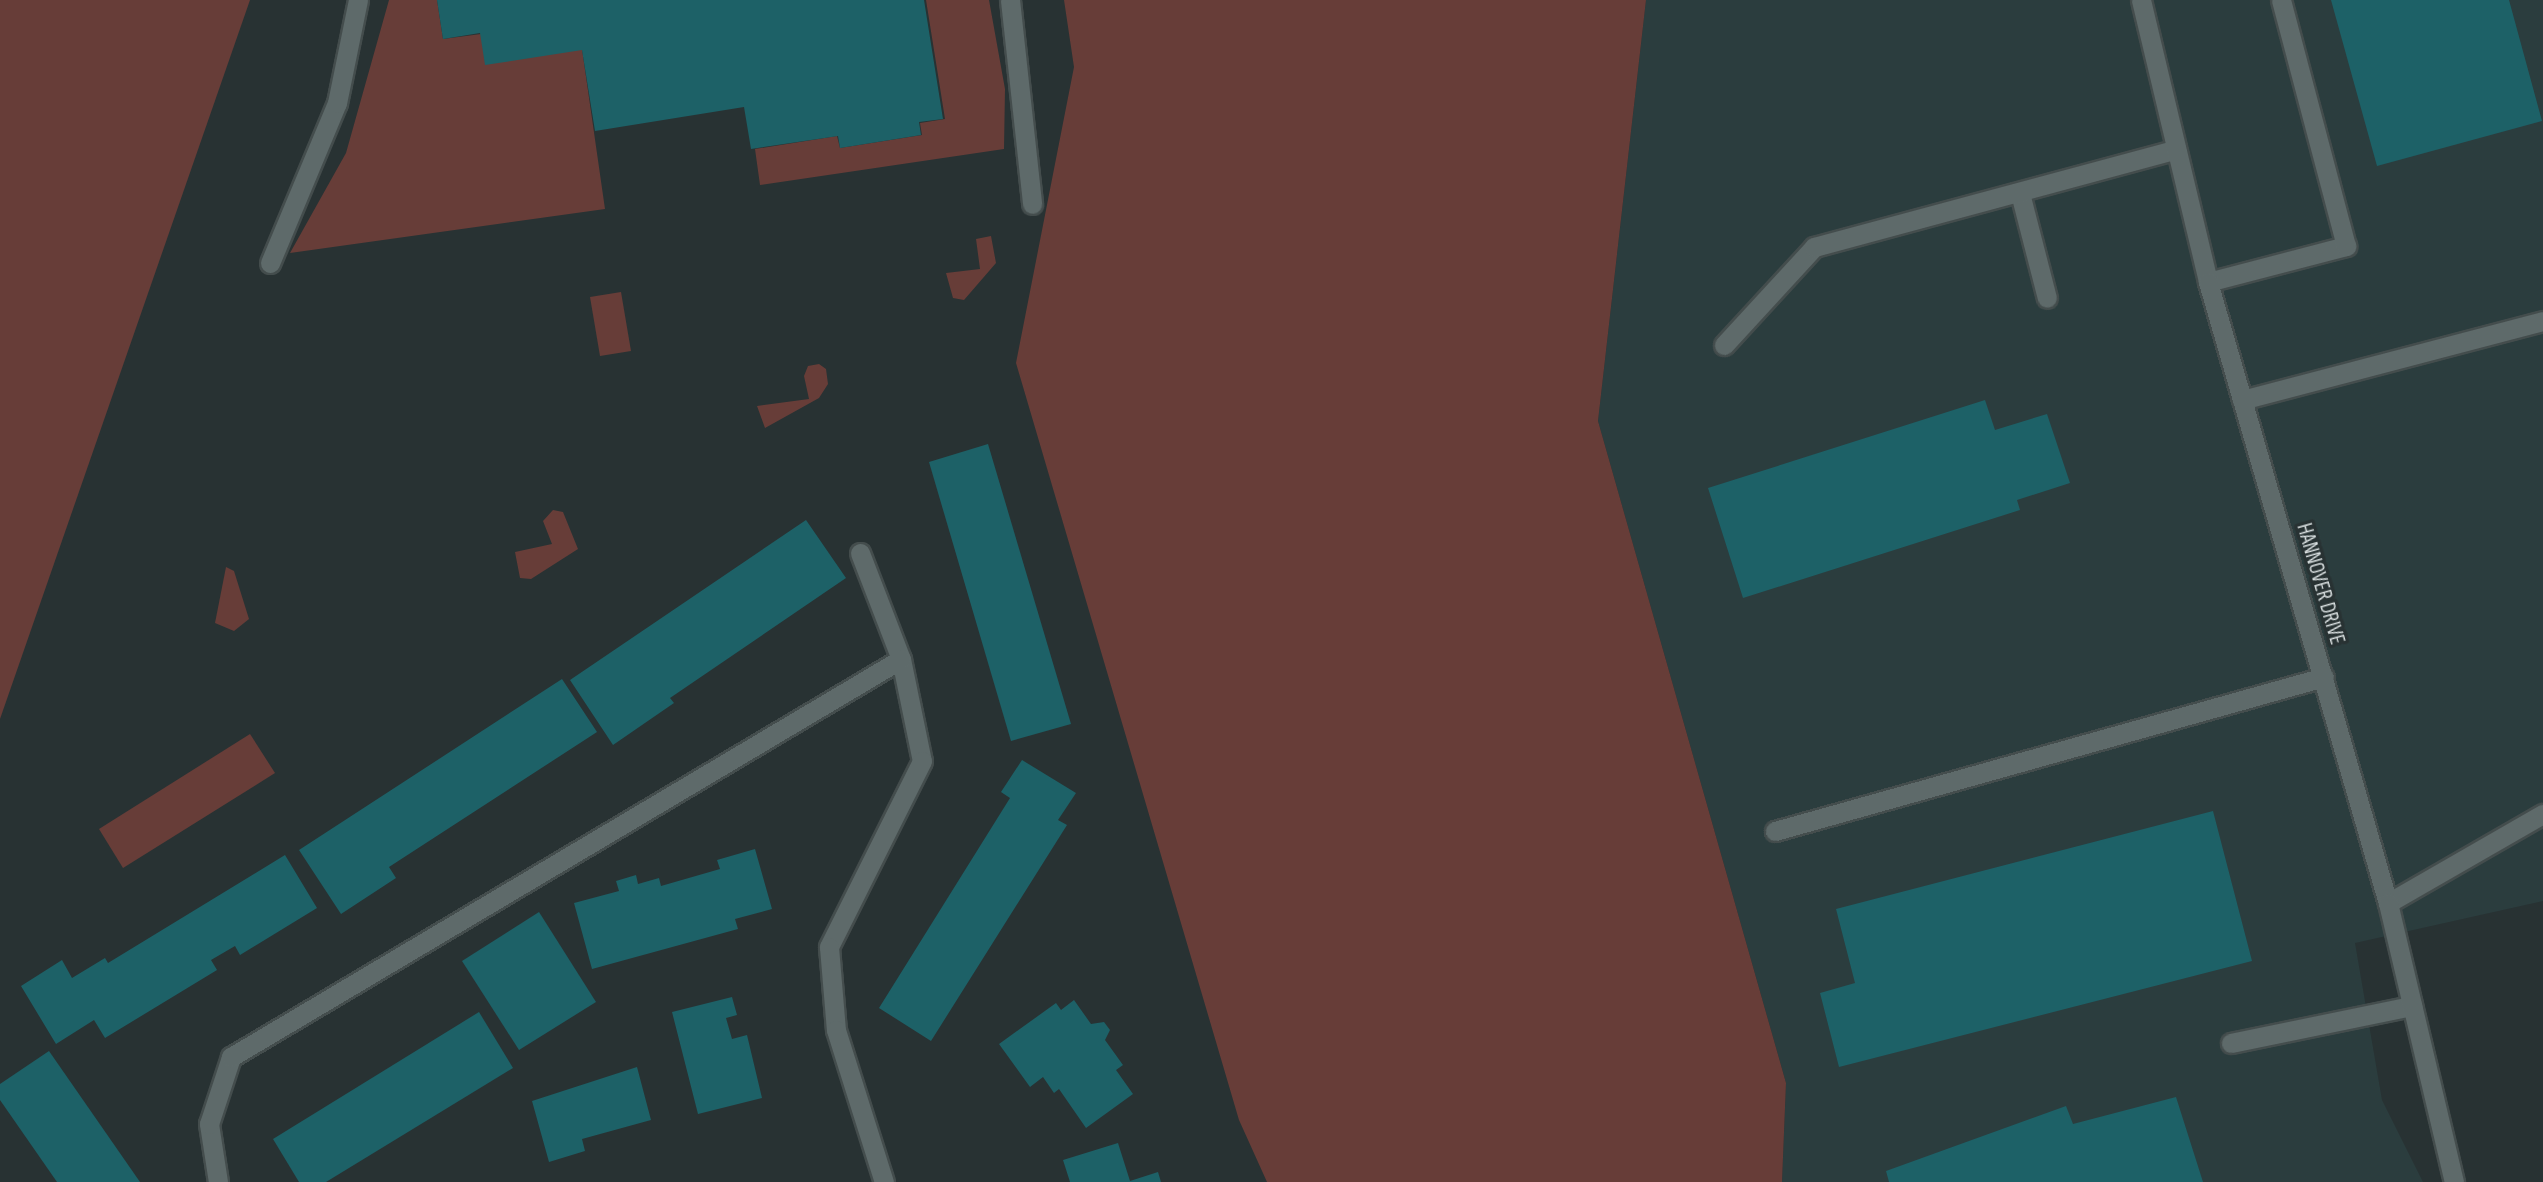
<!DOCTYPE html>
<html>
<head>
<meta charset="utf-8">
<style>
  body { margin:0 }
  #map { position:relative; width:2543px; height:1182px; overflow:hidden; background:#283233; font-family:"Sofia Sans Condensed",sans-serif }
  div>[style] { position:absolute }
  [style*='--x'] { left:calc(var(--x)*1px); top:calc(var(--y)*1px); width:calc(var(--w)*1px); rotate:calc(var(--a)*1deg) }
  .built>* { inset:0; background:#2b3d3e }
  .green>* { inset:0; background:#673d38 }
  .building>* { inset:0; background:#1d6167 }
  .roads { filter:drop-shadow(2px 0 #444d4d) drop-shadow(-2px 0 #444d4d) drop-shadow(0 2px #444d4d) drop-shadow(0 -2px #444d4d) }
  .service>* { height:19px; margin:-9.5px; padding:0 9.5px; transform-origin:9.5px; border-radius:9.5px; background:#5e6a6a }
  .minor>* { height:19px; margin:-9.5px; padding:0 9.5px; transform-origin:9.5px; border-radius:9.5px; background:#5e6a6a }
  span { translate:-50% -50%; white-space:nowrap; text-align:center; line-height:1.15; -webkit-text-stroke:7px #283233; paint-order:stroke }
  .street-label { font-size:21px; color:#d9dfe0 }
</style>
</head>
<body>
<div id="map">
  <div class="built">
    <i style="clip-path:polygon(1646px 0,2543px 0,2543px 901px,2355px 943px,2382px 1100px,2423px 1182px,1782px 1182px,1786px 1083px,1598px 421px)"></i>
  </div>
  <div class="green">
    <i style="clip-path:polygon(0 0,250px 0,0 719px)"></i>
    <i style="clip-path:polygon(389px 0,437px 0,443px 39px,481px 34px,582px 49px,605px 209px,290px 253px,346px 153px)"></i>
    <i style="clip-path:polygon(926px 0,989px 0,1005px 89px,1004px 149px,760px 185px,755px 149px,837px 136px,840px 148px,922px 135px,920px 123px,945px 119px)"></i>
    <i style="clip-path:polygon(1064px 0,1646px 0,1598px 421px,1786px 1083px,1782px 1182px,1267px 1182px,1239px 1120px,1016px 363px,1074px 67px)"></i>
    <i style="clip-path:polygon(991px 236px,996px 263px,964px 300px,953px 298px,946px 273px,980px 269px,976px 239px)"></i>
    <i style="clip-path:polygon(621px 292px,631px 351px,600px 356px,590px 297px)"></i>
    <i style="clip-path:polygon(819px 364px,826px 369px,828px 384px,819px 398px,765px 428px,757px 406px,809px 399px,804px 376px,808px 366px)"></i>
    <i style="clip-path:polygon(553px 510px,563px 512px,578px 549px,531px 579px,520px 578px,515px 552px,552px 544px,543px 521px)"></i>
    <i style="clip-path:polygon(226px 567px,234px 571px,249px 619px,234px 631px,215px 623px)"></i>
    <i style="clip-path:polygon(250px 734px,275px 773px,123px 868px,99px 829px)"></i>
  </div>
  <div class="building">
    <i style="clip-path:polygon(437px 0,924px 0,943px 119px,919px 122px,921px 135px,840px 148px,838px 136px,751px 149px,744px 107px,595px 131px,582px 50px,485px 65px,480px 33px,443px 39px)"></i>
    <i style="clip-path:polygon(2331px 0,2509px 0,2542px 121px,2377px 166px)"></i>
    <i style="clip-path:polygon(1985px 400px,1995px 430px,2047px 414px,2070px 483px,2017px 500px,2020px 510px,1743px 598px,1708px 488px)"></i>
    <i style="clip-path:polygon(988px 444px,1071px 724px,1011px 741px,929px 462px)"></i>
    <i style="clip-path:polygon(806px 520px,846px 578px,670px 698px,674px 703px,613px 745px,570px 680px)"></i>
    <i style="clip-path:polygon(562px 679px,597px 732px,389px 867px,396px 878px,341px 914px,299px 850px)"></i>
    <i style="clip-path:polygon(1022px 760px,1076px 793px,1058px 820px,1067px 825px,931px 1041px,879px 1008px,1010px 798px,1001px 792px)"></i>
    <i style="clip-path:polygon(2213px 811px,2252px 961px,1839px 1067px,1820px 993px,1855px 983px,1836px 909px)"></i>
    <i style="clip-path:polygon(755px 849px,772px 909px,735px 919px,738px 929px,592px 969px,574px 903px,619px 891px,616px 881px,636px 875px,638px 884px,659px 878px,661px 886px,720px 869px,717px 860px)"></i>
    <i style="clip-path:polygon(285px 855px,317px 908px,240px 955px,235px 946px,211px 960px,217px 970px,105px 1038px,94px 1020px,56px 1044px,21px 986px,62px 960px,72px 978px,105px 958px,108px 963px)"></i>
    <i style="clip-path:polygon(539px 912px,596px 1002px,519px 1050px,462px 961px)"></i>
    <i style="clip-path:polygon(732px 997px,737px 1015px,726px 1018px,732px 1039px,747px 1035px,762px 1098px,698px 1114px,672px 1012px)"></i>
    <i style="clip-path:polygon(1074px 1000px,1091px 1024px,1104px 1022px,1110px 1030px,1105px 1040px,1123px 1065px,1116px 1070px,1133px 1094px,1086px 1128px,1059px 1089px,1054px 1093px,1043px 1077px,1030px 1087px,999px 1044px,1056px 1003px,1061px 1010px)"></i>
    <i style="clip-path:polygon(479px 1012px,513px 1068px,326px 1182px,299px 1182px,273px 1139px)"></i>
    <i style="clip-path:polygon(49px 1051px,140px 1182px,57px 1182px,0 1100px,0 1084px)"></i>
    <i style="clip-path:polygon(637px 1067px,651px 1120px,582px 1139px,585px 1151px,549px 1162px,532px 1101px)"></i>
    <i style="clip-path:polygon(2176px 1097px,2203px 1182px,1889px 1182px,1886px 1171px,2066px 1106px,2073px 1124px)"></i>
    <i style="clip-path:polygon(1118px 1143px,1130px 1181px,1158px 1172px,1161px 1182px,1070px 1182px,1063px 1160px)"></i>
  </div>
  <div class="roads">
    <div class="service">
      <i style="--x:1010;--y:0;--w:205;--a:83.8"></i>
      <i style="--x:2020;--y:193;--w:108;--a:75.6"></i>
      <i style="--x:270;--y:263;--w:173;--a:-67.3"></i>
      <i style="--x:337;--y:103;--w:105;--a:-78.5"></i>
      <i style="--x:2208;--y:282;--w:143;--a:-14.6"></i>
      <i style="--x:2346;--y:246;--w:254;--a:-104.8"></i>
      <i style="--x:1724;--y:345;--w:133;--a:-47.4"></i>
      <i style="--x:1814;--y:247;--w:375;--a:-15.1"></i>
      <i style="--x:2242;--y:400;--w:311;--a:-14.7"></i>
      <i style="--x:860;--y:553;--w:114;--a:68.9"></i>
      <i style="--x:901;--y:659;--w:104;--a:78.4"></i>
      <i style="--x:922;--y:761;--w:208;--a:116.6"></i>
      <i style="--x:829;--y:947;--w:83;--a:85.2"></i>
      <i style="--x:836;--y:1030;--w:159;--a:72.5"></i>
      <i style="--x:1775;--y:831;--w:570;--a:-15.67"></i>
      <i style="--x:2388;--y:903;--w:179;--a:-29.9"></i>
      <i style="--x:2231;--y:1043;--w:185;--a:-11.6"></i>
      <i style="--x:218;--y:1182;--w:59;--a:-98.8"></i>
      <i style="--x:209;--y:1124;--w:71;--a:-71.8"></i>
      <i style="--x:231;--y:1057;--w:779;--a:-30.71"></i>
    </div>
    <div class="minor">
      <i style="--x:2141;--y:0;--w:290;--a:76.6"></i>
      <i style="--x:2208;--y:282;--w:647;--a:73.84"></i>
      <i style="--x:2388;--y:903;--w:287;--a:76.7"></i>
    </div>
  </div>
  <div class="street-label">
    <span style="left:2320px;top:584px;rotate:74deg">HANNOVER DRIVE</span>
  </div>
</div>
</body>
</html>
